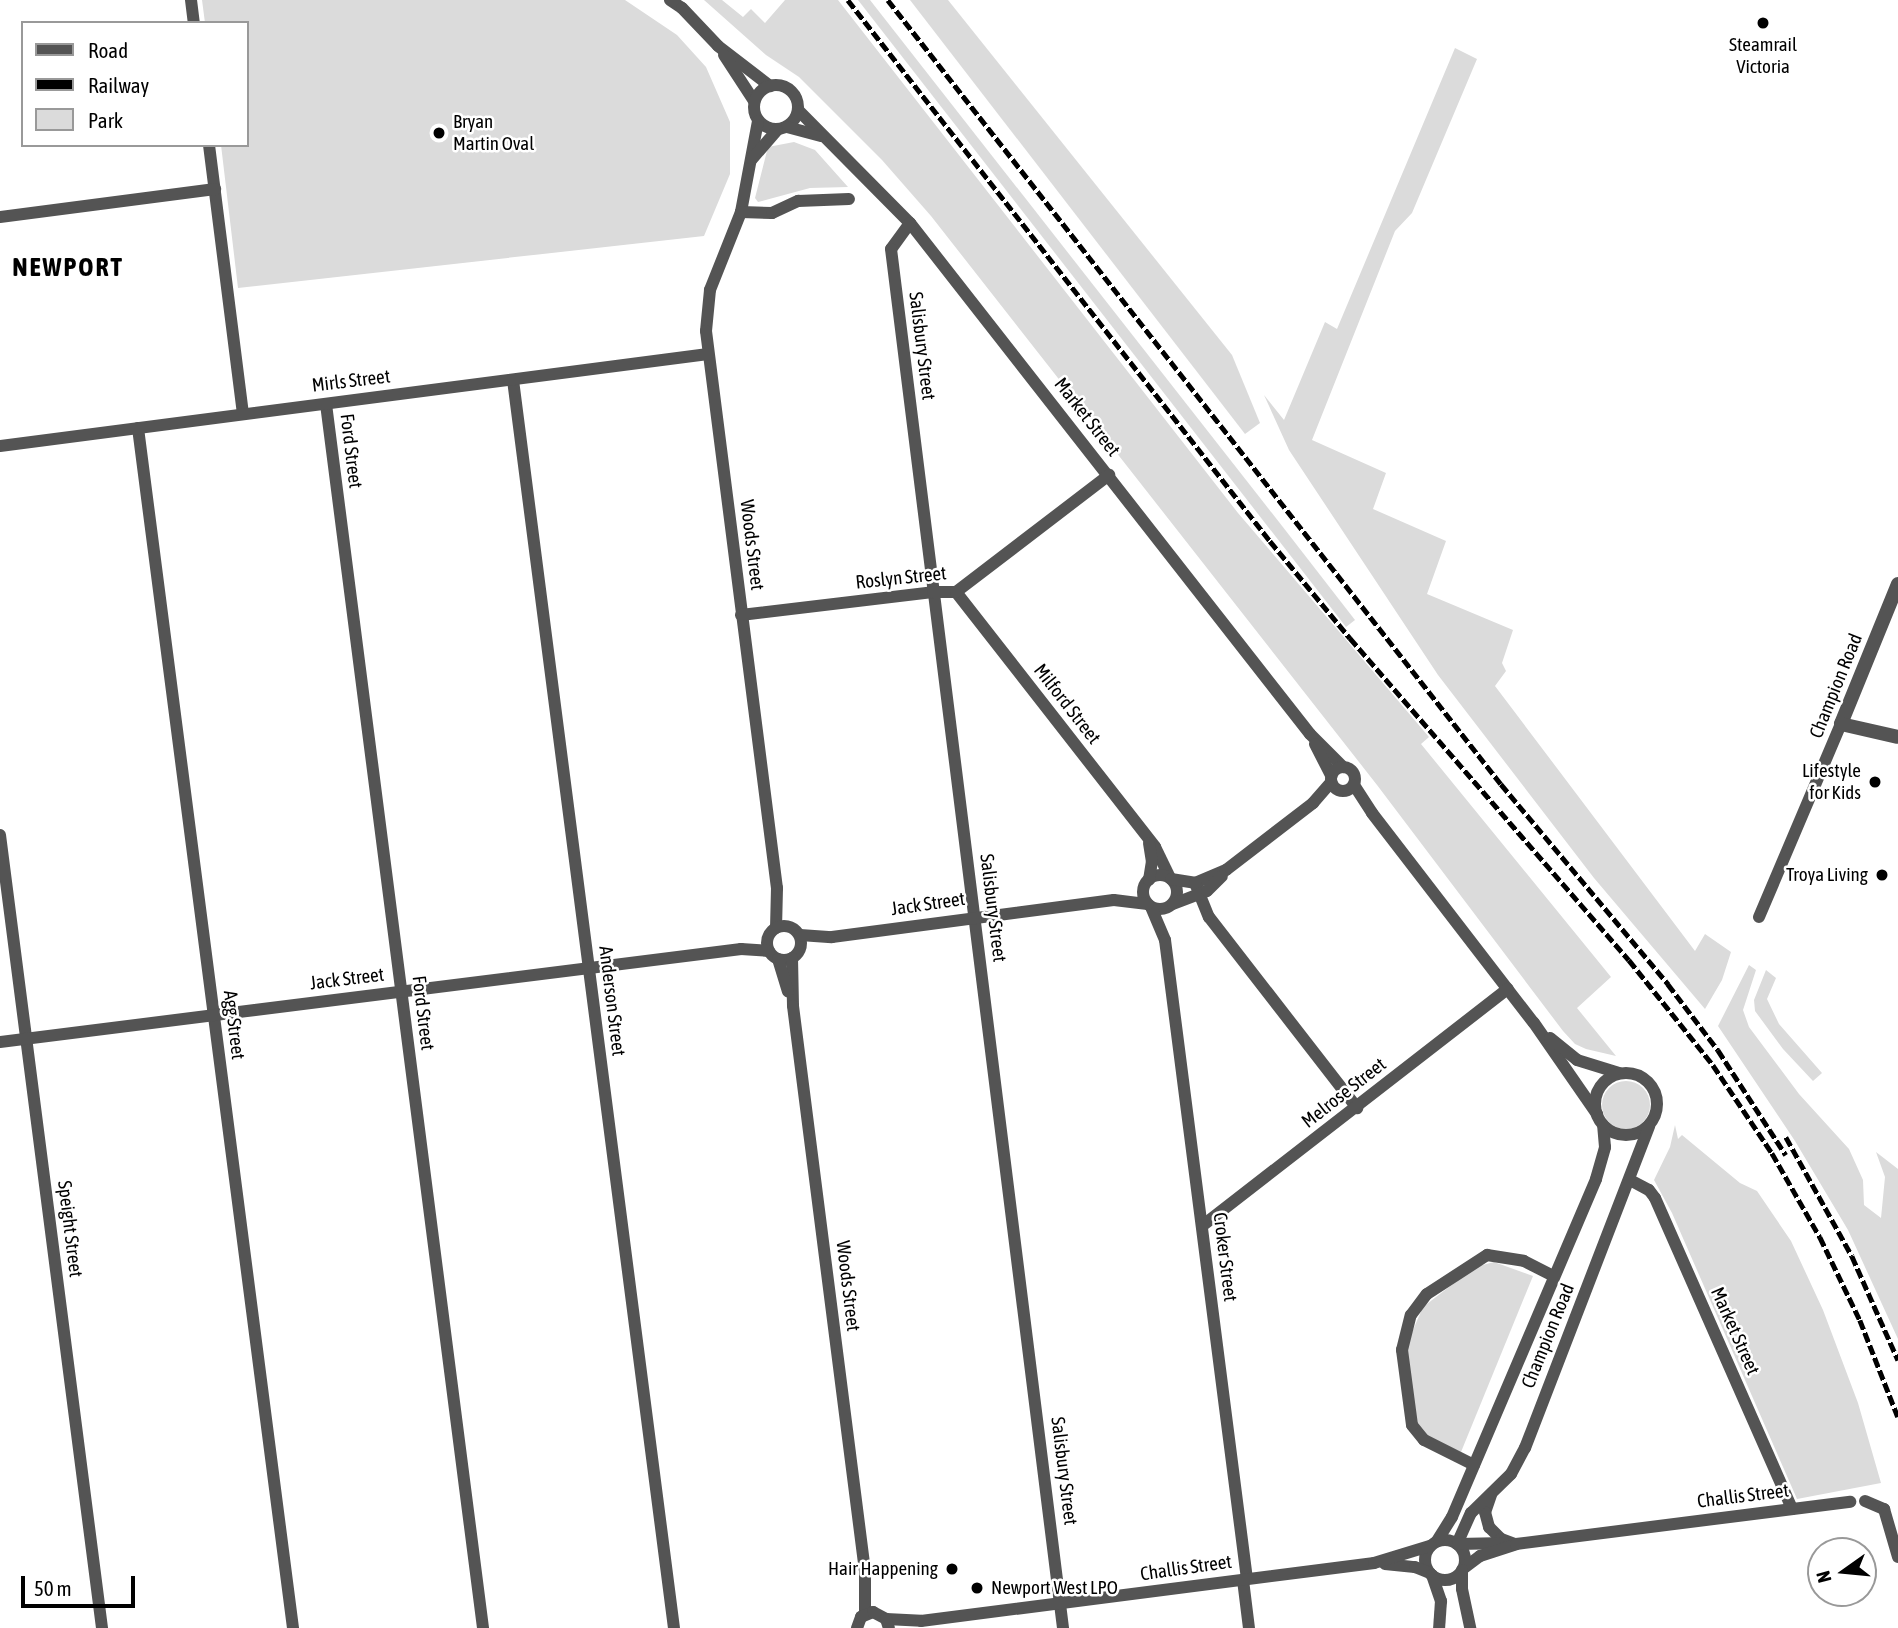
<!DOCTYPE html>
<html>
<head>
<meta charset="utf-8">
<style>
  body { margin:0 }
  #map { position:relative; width:1898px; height:1628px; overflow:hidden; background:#fff; font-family:"Asap Condensed",sans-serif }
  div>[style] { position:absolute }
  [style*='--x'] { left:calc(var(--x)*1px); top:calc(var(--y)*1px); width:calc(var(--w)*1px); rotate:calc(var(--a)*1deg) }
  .green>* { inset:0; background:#dbdbdb }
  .round { border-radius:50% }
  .minor>* { height:12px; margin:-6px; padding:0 6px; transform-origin:6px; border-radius:6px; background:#545454 }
  .minor>.ring { margin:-6px; padding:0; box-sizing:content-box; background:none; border:12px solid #545454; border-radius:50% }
  .tertiary>* { height:14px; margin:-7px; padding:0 7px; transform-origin:7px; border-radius:7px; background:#545454 }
  .rail>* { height:4.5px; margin-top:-2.25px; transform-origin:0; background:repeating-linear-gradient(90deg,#000 0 10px,transparent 0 13.5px) }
  .dots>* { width:19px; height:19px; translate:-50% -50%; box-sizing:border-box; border:4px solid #fff; border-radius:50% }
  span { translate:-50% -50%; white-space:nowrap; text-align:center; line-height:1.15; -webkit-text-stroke:5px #fff; paint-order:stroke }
  .poi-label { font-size:19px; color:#000 }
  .left { translate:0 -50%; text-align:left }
  .right { translate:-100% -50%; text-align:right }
  .street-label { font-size:19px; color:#000 }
  .district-label { font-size:26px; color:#000; font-weight:700; letter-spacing:2px }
  .legend { position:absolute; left:21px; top:21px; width:228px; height:126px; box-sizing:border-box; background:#fff; border:2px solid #999; margin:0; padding:9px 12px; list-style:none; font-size:21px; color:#000 }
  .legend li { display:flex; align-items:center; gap:14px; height:35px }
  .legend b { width:35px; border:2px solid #999 }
  .north { position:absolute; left:1807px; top:1537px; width:70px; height:70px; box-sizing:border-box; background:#fff; border:2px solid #999; border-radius:50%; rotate:255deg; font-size:19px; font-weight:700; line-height:28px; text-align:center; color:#000 }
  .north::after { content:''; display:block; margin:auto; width:24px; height:32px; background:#000; clip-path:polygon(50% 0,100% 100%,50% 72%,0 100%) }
  .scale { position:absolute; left:21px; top:1576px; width:114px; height:32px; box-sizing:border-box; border:4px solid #000; border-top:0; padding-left:9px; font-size:21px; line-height:24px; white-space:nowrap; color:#000; -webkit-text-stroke:5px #fff; paint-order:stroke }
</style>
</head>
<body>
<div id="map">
  <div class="green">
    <i style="clip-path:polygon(202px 0,625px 0,677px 35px,706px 67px,730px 122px,730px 174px,704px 236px,238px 288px,221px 145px,247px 145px,247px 23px,205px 23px)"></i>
    <i style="clip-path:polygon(704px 0,722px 0,743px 17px,751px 9px,765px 23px,785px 0,838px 0,1238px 513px,1429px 737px,1421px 744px,1611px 977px,1577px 1008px,1616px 1056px,1586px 1049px,1575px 1044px,1563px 1031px,1377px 785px,931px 216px,882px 160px,799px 77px,766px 55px)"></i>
    <i style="clip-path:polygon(858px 0,870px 0,1286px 531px,1355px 620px,1346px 627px)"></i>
    <i style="clip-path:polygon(910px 0,948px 0,1232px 355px,1260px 423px,1245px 434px)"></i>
    <i style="clip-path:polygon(1455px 48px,1477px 59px,1412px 213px,1395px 231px,1312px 440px,1386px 473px,1373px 509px,1446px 541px,1427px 594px,1513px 630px,1502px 663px,1506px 671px,1495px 686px,1695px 951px,1705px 934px,1731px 952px,1722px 980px,1705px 1009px,1594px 878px,1438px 675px,1289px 450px,1264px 395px,1284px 420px,1325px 322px,1337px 329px)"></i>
    <i style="clip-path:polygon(794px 142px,815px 150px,848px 187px,810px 188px,758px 202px,755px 198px,768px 147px)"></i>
    <i style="clip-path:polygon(1749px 965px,1756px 970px,1743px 1010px,1749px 1027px,1799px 1094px,1849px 1149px,1863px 1180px,1864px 1205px,1881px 1218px,1885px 1177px,1876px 1152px,1898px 1169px,1898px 1339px,1848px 1230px,1795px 1141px,1718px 1026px)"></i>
    <i style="clip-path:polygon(1766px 970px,1776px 978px,1767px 999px,1779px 1024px,1822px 1073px,1813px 1081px,1783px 1049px,1755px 1011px,1754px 1000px)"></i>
    <i class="round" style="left:1602px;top:1081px;width:48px;height:48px"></i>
    <i style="clip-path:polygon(1675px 1125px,1678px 1139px,1682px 1135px,1740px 1183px,1757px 1191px,1791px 1241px,1823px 1310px,1858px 1403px,1881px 1483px,1797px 1499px,1672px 1213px,1654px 1180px,1670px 1147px)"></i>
    <i style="clip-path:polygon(1494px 1262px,1533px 1276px,1461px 1452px,1428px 1437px,1415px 1420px,1406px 1346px,1423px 1307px,1475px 1267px)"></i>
  </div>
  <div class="minor">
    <i style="--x:191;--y:0;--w:23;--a:83"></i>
    <i style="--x:670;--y:0;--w:14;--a:34"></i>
    <i style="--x:682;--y:8;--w:52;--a:46.5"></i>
    <i style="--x:718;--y:46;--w:66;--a:37.6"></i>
    <i style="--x:724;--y:55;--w:55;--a:56.9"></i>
    <i class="ring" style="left:754px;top:85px;width:32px;height:32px"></i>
    <i style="--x:799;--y:111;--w:158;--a:45.3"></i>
    <i style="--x:910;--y:223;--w:649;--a:51.95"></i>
    <i style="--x:1310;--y:734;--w:47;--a:45"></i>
    <i style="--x:758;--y:121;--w:93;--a:100.6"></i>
    <i style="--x:741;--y:212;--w:84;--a:111.7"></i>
    <i style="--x:710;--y:290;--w:41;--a:95.6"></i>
    <i style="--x:706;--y:331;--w:562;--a:82.74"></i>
    <i style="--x:777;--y:888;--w:40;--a:91.4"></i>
    <i style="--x:787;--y:127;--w:35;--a:15"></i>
    <i style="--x:209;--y:145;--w:271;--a:82.8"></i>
    <i style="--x:752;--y:159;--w:38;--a:-49"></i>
    <i style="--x:741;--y:212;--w:31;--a:2"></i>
    <i style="--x:772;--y:213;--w:29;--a:-25"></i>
    <i style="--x:798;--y:201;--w:51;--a:-2.2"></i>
    <i style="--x:0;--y:217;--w:217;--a:-7.4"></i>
    <i style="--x:910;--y:223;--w:32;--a:126"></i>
    <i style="--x:891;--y:249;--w:1390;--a:82.89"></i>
    <i style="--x:513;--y:380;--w:1258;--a:82.65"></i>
    <i style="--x:326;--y:404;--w:1234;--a:82.69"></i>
    <i style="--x:138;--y:428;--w:1210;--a:82.64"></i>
    <i style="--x:0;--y:446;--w:714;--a:-7.4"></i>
    <i style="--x:956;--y:592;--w:323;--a:52"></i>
    <i style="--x:1155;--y:847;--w:34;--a:64"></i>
    <i style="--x:741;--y:615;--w:193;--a:-6.8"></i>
    <i style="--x:933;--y:592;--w:23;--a:0"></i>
    <i style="--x:956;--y:592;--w:193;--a:-37.4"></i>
    <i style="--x:1315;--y:744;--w:36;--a:63"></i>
    <i class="ring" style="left:1331px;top:767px;width:12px;height:12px"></i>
    <i style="--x:1354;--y:785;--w:33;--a:57"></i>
    <i style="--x:1372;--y:813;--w:265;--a:52.4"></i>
    <i style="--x:1534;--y:1023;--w:111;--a:55.3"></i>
    <i style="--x:0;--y:835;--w:800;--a:82.67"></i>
    <i class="ring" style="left:1143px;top:875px;width:22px;height:22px"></i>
    <i style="--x:1171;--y:879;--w:24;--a:9"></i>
    <i style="--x:1195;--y:883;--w:34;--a:-23"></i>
    <i style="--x:1226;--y:870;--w:110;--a:-37.6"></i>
    <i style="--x:1313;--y:803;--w:28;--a:-49"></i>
    <i style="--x:1149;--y:880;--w:18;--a:-81"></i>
    <i style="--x:1152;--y:862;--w:19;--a:-99"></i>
    <i style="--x:1195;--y:883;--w:37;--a:68"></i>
    <i style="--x:1209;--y:917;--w:242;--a:52.2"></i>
    <i style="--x:1173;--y:904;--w:36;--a:-21"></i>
    <i style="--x:1207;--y:891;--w:21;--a:-45"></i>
    <i style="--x:1151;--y:907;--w:36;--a:67"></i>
    <i style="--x:1165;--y:940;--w:644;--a:82.69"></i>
    <i style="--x:1759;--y:917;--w:210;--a:-67"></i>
    <i class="ring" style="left:767px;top:926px;width:22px;height:22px"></i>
    <i style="--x:800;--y:935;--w:32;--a:4"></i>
    <i style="--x:832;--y:937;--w:284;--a:-7.5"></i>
    <i style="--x:1114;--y:900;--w:34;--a:7"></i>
    <i style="--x:792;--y:958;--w:48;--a:88.8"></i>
    <i style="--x:793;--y:1006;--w:570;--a:82.74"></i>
    <i style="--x:865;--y:1571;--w:43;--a:90"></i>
    <i style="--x:778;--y:959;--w:34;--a:73"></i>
    <i style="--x:1550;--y:1038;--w:35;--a:39"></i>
    <i style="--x:1577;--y:1060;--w:44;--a:17.2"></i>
    <i style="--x:0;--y:1042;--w:747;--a:-7.15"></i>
    <i style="--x:741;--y:949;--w:28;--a:4"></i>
    <i class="ring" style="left:1595px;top:1073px;width:50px;height:50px"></i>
    <i style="--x:1630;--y:1180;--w:21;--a:28"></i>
    <i style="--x:1649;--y:1190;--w:10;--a:53"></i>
    <i style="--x:1655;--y:1198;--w:340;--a:66.2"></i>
    <i style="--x:1202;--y:1226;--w:387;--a:-37.8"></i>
    <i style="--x:1474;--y:1465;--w:56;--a:-153.4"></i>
    <i style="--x:1424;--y:1440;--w:19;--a:-129"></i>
    <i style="--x:1412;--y:1425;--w:76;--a:-97.6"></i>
    <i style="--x:1402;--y:1350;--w:36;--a:-76"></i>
    <i style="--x:1411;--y:1315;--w:26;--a:-53"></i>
    <i style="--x:1427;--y:1294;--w:72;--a:-33"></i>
    <i style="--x:1487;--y:1255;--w:37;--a:9"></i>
    <i style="--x:1524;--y:1261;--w:33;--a:27"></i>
    <i style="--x:1491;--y:1495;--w:18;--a:109"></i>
    <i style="--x:1485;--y:1512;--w:16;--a:75"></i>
    <i style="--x:1489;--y:1527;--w:17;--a:45"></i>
    <i style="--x:1501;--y:1539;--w:15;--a:20"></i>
    <i style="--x:1865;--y:1501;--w:21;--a:23"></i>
    <i style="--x:1884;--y:1509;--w:50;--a:73.7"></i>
    <i class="ring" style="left:1425px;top:1540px;width:28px;height:28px"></i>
    <i style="--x:1437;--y:1541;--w:28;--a:-58"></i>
    <i style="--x:1452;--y:1517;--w:367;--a:-66.9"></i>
    <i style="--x:1596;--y:1179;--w:33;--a:-74"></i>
    <i style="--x:1605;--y:1147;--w:22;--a:-95"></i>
    <i style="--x:1457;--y:1544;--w:34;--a:-66"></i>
    <i style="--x:1471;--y:1513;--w:56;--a:-44.3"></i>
    <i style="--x:1511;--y:1474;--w:30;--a:-62"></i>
    <i style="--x:1525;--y:1448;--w:345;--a:-68.9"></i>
    <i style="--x:1458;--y:1544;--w:47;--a:-1.2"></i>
    <i style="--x:1385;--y:1564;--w:30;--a:6"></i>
    <i style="--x:1415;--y:1567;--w:16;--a:22"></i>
    <i style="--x:1464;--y:1568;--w:20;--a:-37"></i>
    <i style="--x:1480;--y:1556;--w:38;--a:-18"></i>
    <i style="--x:1516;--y:1544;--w:337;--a:-7.2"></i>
    <i style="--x:1462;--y:1570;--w:19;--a:90"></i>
    <i style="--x:1462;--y:1589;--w:40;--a:78"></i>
    <i style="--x:1432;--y:1575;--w:28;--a:71"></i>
    <i style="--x:1441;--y:1601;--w:27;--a:94"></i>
    <i style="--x:1243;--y:1580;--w:48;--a:82.9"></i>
    <i style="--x:886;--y:1619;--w:35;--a:3"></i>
    <i style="--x:921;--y:1621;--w:457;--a:-7.3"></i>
    <i style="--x:1374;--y:1563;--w:59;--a:-16.9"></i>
    <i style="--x:857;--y:1628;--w:12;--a:-70"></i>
    <i style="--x:861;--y:1617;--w:13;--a:-23"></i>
    <i style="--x:873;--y:1612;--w:15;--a:28"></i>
    <i style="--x:886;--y:1619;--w:9;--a:72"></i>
  </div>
  <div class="tertiary">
    <i style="--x:1898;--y:584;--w:151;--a:112.2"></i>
    <i style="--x:1841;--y:724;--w:58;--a:12.8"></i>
  </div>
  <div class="rail">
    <i style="--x:848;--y:0;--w:686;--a:52.04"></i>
    <i style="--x:1270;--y:541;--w:126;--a:50.5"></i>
    <i style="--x:1350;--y:638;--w:426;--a:49.1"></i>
    <i style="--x:1629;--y:960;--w:134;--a:51.3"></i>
    <i style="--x:1713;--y:1065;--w:106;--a:56.2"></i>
    <i style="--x:1772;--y:1153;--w:97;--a:60.3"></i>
    <i style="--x:1820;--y:1237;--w:92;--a:64.3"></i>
    <i style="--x:1860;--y:1320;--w:104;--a:68.6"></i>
    <i style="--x:888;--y:0;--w:995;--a:51.98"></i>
    <i style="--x:1501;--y:784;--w:261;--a:50.1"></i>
    <i style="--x:1668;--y:984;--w:83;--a:52.9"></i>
    <i style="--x:1718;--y:1050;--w:125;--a:57.1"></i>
    <i style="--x:1786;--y:1137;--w:136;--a:61"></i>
    <i style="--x:1852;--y:1256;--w:114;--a:66.1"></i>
  </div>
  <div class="dots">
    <i style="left:1763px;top:23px;background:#000"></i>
    <i style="left:439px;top:133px;background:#000"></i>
    <i style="left:1875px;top:782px;background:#000"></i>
    <i style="left:1882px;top:875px;background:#000"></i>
    <i style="left:952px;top:1569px;background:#000"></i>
    <i style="left:977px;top:1588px;background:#000"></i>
  </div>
  <div class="poi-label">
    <span style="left:1763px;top:56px">Steamrail<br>Victoria</span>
    <span class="left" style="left:453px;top:133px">Bryan<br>Martin Oval</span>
    <span class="right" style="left:1861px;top:782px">Lifestyle<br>for Kids</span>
    <span class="right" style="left:1868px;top:875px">Troya Living</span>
    <span class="right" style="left:938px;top:1569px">Hair Happening</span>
    <span class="left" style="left:991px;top:1588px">Newport West LPO</span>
  </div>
  <div class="street-label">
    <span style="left:922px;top:346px;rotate:83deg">Salisbury Street</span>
    <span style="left:351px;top:381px;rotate:-7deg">Mirls Street</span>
    <span style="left:1087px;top:417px;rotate:52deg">Market Street</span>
    <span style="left:351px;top:451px;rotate:83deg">Ford Street</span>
    <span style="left:752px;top:545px;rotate:83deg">Woods Street</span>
    <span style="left:901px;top:578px;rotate:-6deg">Roslyn Street</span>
    <span style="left:1836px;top:686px;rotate:-68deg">Champion Road</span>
    <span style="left:1067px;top:704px;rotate:52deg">Milford Street</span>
    <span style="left:928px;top:904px;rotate:-8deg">Jack Street</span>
    <span style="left:993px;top:908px;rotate:83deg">Salisbury Street</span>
    <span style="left:347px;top:979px;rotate:-7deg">Jack Street</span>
    <span style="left:612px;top:1001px;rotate:83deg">Anderson Street</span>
    <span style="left:423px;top:1013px;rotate:83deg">Ford Street</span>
    <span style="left:234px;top:1025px;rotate:83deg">Agg Street</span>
    <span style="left:1344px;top:1093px;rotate:-38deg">Melrose Street</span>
    <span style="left:70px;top:1229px;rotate:83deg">Speight Street</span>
    <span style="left:1225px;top:1257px;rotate:83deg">Croker Street</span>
    <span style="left:848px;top:1286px;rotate:83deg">Woods Street</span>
    <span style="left:1735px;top:1331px;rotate:66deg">Market Street</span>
    <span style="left:1548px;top:1336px;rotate:-68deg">Champion Road</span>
    <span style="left:1064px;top:1471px;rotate:83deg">Salisbury Street</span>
    <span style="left:1743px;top:1496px;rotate:-7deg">Challis Street</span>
    <span style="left:1186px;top:1568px;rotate:-8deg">Challis Street</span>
  </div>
  <div class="district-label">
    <span style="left:68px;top:268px">NEWPORT</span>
  </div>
  <ul class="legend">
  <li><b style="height:9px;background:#545454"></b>Road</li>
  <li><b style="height:9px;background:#000"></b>Railway</li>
  <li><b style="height:19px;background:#dbdbdb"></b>Park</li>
  </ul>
  <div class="north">N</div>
  <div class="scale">50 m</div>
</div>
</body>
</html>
